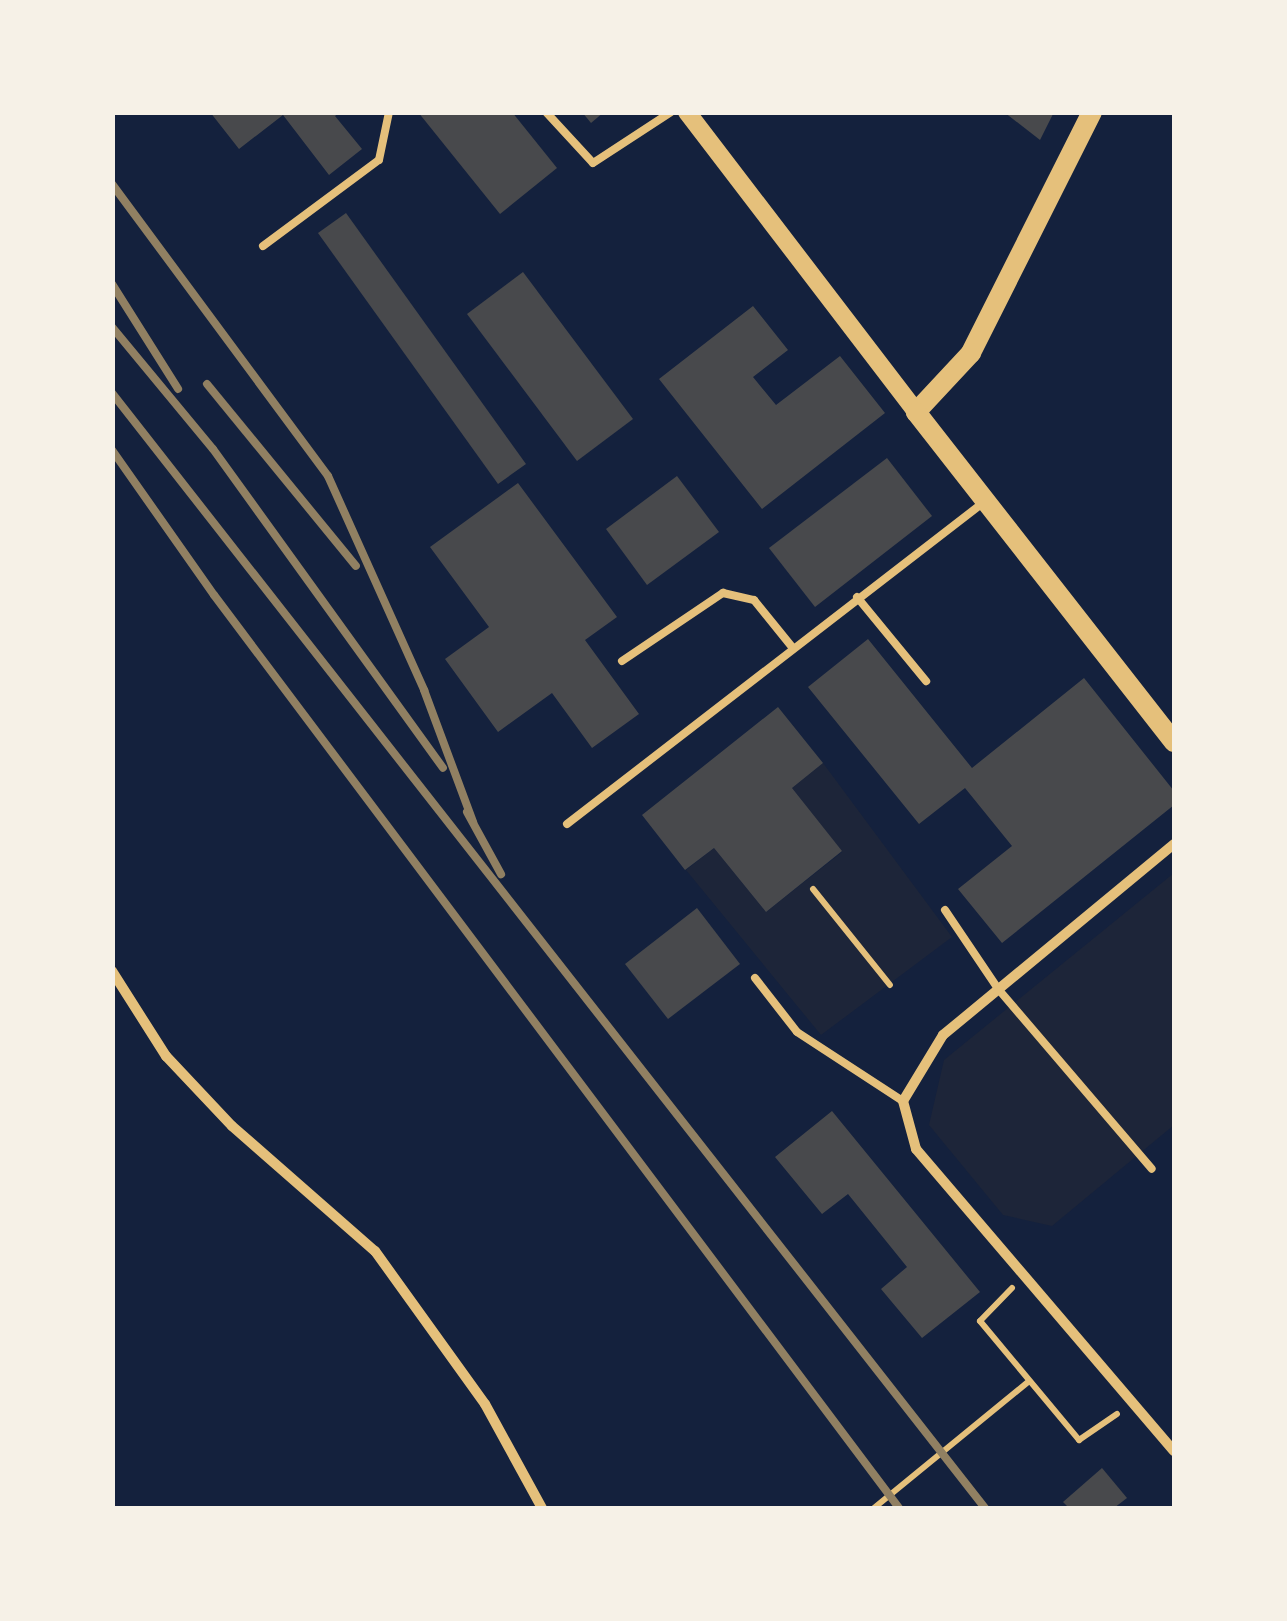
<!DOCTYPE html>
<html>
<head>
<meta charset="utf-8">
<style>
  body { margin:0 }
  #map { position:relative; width:1287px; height:1621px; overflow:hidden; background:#14213d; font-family:Bitter,serif }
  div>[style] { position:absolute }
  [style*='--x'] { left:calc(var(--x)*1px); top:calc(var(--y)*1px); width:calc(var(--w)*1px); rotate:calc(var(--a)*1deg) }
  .green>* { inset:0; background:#1d2539 }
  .building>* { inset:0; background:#48494c }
  .path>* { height:6px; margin:-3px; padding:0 3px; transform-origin:3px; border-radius:3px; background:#e5c07b }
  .service>* { height:8px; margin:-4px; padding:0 4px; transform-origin:4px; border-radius:4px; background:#e5c07b }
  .minor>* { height:10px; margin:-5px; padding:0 5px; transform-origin:5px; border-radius:5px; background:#e5c07b }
  .tertiary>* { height:18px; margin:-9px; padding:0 9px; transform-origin:9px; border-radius:9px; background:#e5c07b }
  .secondary>* { height:20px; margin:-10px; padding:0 10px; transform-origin:10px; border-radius:10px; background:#e5c07b }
  .rail>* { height:8px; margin:-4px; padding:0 4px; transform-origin:4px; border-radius:4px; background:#918062 }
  span { translate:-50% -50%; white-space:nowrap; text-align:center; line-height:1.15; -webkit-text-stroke:9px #f6f1e7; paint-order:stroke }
  .frame { position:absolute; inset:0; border:115px solid #f6f1e7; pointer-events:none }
</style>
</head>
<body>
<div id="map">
  <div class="green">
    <i style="clip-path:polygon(823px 763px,952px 937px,821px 1035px,686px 870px,714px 848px,766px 912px,842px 852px,792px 788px)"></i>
    <i style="clip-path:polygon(1174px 873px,1174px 1125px,1052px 1226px,1003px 1215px,929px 1125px,944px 1060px)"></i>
  </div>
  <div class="building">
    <i style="clip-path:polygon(210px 112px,340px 112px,335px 116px,362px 149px,329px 175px,283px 115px,239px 149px)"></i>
    <i style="clip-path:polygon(418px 112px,512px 112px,557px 168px,500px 214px)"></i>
    <i style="clip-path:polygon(582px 112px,604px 112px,591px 123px)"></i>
    <i style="clip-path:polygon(1004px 112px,1054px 112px,1040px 140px)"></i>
    <i style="clip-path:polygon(346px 213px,526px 464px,498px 484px,318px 233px)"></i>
    <i style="clip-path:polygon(523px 272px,633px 419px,577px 461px,467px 314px)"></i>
    <i style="clip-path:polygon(753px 306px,788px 350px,753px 377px,776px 405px,840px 356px,885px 413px,762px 509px,659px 379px)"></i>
    <i style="clip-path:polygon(887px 458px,932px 516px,815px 607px,769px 548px)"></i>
    <i style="clip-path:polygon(677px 476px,719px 532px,647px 585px,606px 529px)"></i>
    <i style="clip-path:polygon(518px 483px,617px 617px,585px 640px,639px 714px,592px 748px,552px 693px,498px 732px,445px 659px,489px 627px,430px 547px)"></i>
    <i style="clip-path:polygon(868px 639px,972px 768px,1084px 678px,1174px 791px,1174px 805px,1002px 943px,958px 889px,1012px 846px,965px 788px,919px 824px,808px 687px)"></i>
    <i style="clip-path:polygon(778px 707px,823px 763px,792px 788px,842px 851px,766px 912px,714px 848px,685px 870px,642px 815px)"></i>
    <i style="clip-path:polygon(697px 908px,740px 964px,668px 1019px,625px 964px)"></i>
    <i style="clip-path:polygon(832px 1111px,980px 1292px,922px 1338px,881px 1289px,907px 1267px,848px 1194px,822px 1214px,775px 1157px)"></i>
    <i style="clip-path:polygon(1102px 1468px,1127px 1498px,1114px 1508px,1069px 1508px,1063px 1502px)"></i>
  </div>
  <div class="path">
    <i style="--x:813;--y:889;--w:123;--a:51.3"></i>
    <i style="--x:1012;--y:1288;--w:46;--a:134.1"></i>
    <i style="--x:980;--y:1321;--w:155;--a:50.2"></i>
    <i style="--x:1079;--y:1440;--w:46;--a:-34.4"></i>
    <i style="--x:874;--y:1508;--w:200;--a:-39.3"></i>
  </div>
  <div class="service">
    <i style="--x:546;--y:112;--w:69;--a:47.3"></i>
    <i style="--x:593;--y:163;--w:93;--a:-33.2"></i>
    <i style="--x:263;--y:246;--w:144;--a:-36.6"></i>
    <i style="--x:379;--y:160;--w:49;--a:-78.2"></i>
    <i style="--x:857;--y:597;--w:109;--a:50.6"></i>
    <i style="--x:622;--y:661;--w:122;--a:-34"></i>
    <i style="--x:723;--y:593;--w:32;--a:13"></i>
    <i style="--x:754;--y:600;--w:60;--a:51"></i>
    <i style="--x:567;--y:824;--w:527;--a:-37.67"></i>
    <i style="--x:945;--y:910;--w:97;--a:56"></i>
    <i style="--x:999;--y:990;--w:235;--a:49.5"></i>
    <i style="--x:755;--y:978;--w:68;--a:52.1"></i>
    <i style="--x:797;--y:1032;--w:126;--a:33.1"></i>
  </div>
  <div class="minor">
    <i style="--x:1174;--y:844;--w:300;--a:140.4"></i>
    <i style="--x:943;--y:1035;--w:77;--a:121.2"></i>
    <i style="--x:903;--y:1101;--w:50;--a:74.8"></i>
    <i style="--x:916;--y:1149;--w:397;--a:49.5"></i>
    <i style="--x:112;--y:971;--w:101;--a:57.6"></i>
    <i style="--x:166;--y:1056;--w:96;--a:46.7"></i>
    <i style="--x:232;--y:1126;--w:190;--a:41.2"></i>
    <i style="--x:375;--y:1251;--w:188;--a:54.3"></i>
    <i style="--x:485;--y:1404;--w:119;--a:61.3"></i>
  </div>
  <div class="tertiary">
    <i style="--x:687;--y:112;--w:377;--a:52.6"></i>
  </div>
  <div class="secondary">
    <i style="--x:1092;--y:112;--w:270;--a:116.7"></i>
    <i style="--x:971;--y:353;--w:81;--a:133"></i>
    <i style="--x:916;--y:412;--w:419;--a:52"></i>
  </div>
  <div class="rail">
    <i style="--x:112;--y:184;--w:363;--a:53.5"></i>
    <i style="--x:328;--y:476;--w:235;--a:65.8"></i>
    <i style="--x:424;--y:690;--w:141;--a:69.6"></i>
    <i style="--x:112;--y:284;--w:124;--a:57.8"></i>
    <i style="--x:112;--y:327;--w:158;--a:50.4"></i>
    <i style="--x:213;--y:449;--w:393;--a:54.2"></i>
    <i style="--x:207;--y:384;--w:235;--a:50.7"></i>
    <i style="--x:112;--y:393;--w:1416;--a:51.94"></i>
    <i style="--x:112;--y:450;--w:177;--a:54.9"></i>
    <i style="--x:214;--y:595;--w:1141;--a:53.12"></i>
    <i style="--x:467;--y:812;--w:71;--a:61.3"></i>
  </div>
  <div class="frame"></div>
</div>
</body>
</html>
